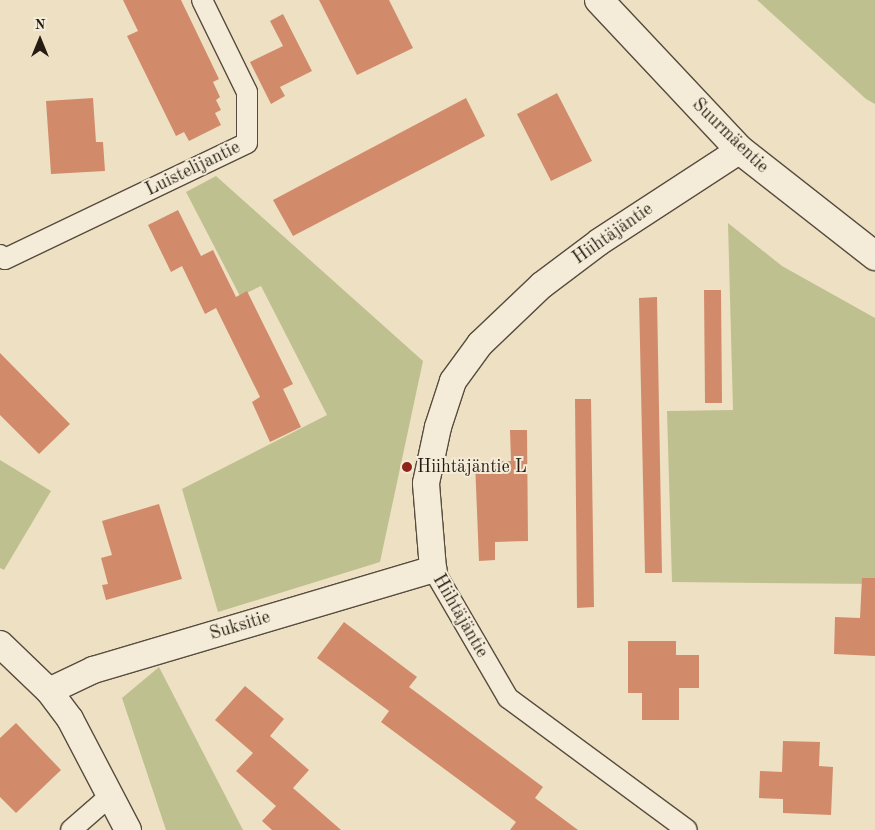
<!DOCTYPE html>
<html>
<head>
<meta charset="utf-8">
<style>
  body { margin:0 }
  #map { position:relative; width:875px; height:830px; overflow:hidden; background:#eee0c3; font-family:"Old Standard TT",serif }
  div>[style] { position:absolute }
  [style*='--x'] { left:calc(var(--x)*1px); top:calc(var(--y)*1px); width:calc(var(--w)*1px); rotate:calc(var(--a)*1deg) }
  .green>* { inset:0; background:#bfc08f }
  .building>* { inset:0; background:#d18b6b }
  .roads { filter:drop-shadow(1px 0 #574c3e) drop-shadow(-1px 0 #574c3e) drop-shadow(0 1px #574c3e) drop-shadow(0 -1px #574c3e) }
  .minor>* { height:20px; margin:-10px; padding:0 10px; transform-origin:10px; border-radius:10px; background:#f4ebd8 }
  .tertiary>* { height:26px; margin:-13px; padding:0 13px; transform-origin:13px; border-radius:13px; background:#f4ebd8 }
  .secondary>* { height:28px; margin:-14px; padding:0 14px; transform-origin:14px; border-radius:14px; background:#f4ebd8 }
  .dots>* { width:14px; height:14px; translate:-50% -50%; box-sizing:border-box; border:2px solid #f4ebd8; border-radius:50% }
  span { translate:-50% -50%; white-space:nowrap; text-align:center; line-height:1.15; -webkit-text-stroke:4px #f4ebd8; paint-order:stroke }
  .street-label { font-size:18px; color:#251b11 }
  .poi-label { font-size:18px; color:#251b11 }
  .left { translate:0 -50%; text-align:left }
  .north { position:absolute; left:15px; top:15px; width:50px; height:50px; -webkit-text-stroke:4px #f4ebd8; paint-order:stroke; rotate:0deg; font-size:14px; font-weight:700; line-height:20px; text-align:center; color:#251b11 }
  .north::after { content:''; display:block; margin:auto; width:18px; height:22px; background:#251b11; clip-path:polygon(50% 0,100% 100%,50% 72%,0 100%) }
</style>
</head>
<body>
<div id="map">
  <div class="green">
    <i style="clip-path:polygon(757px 0,875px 0,875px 104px,866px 99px)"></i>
    <i style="clip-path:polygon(216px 176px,423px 361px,380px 562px,218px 612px,182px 489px,327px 415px,261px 286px,240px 296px,186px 192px)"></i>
    <i style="clip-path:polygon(728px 223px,782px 266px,875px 318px,875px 584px,672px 582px,667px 411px,733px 410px)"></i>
    <i style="clip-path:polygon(0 460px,51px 491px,4px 570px,0 568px)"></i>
    <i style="clip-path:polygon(159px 667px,243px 830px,166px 830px,122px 698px)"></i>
  </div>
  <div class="building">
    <i style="clip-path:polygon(123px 0,181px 0,219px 79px,213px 82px,220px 97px,216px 100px,221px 110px,215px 113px,221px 125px,189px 141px,184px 132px,176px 136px,127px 36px,138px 31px)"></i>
    <i style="clip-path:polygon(319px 0,389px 0,413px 48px,357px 75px)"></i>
    <i style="clip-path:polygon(283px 14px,312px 71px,280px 87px,285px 96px,271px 104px,250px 62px,283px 46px,270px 21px)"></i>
    <i style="clip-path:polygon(557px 93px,592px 161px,551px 181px,517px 114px)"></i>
    <i style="clip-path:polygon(93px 98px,96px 142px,103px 142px,105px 171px,51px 174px,46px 101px)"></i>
    <i style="clip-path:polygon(466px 98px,485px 136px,293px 236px,273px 200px)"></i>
    <i style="clip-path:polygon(178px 210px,201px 256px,213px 250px,236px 297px,247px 291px,293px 384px,283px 389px,301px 427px,270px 442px,252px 402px,260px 397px,216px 308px,205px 314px,182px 266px,171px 272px,148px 225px)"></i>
    <i style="clip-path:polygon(704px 290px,721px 290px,722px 403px,705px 403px)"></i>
    <i style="clip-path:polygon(657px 297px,662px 573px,645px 573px,639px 298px)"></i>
    <i style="clip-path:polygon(0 353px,70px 424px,39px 454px,0 415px)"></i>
    <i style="clip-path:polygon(575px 399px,591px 399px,594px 607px,577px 608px)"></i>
    <i style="clip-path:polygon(510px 430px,527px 430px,528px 541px,495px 542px,495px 560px,479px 561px,475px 462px,511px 461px)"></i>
    <i style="clip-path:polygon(159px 504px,182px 579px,106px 600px,102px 585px,108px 584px,101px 558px,112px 555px,102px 521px)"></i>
    <i style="clip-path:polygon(862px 578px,875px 578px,875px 656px,834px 654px,835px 617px,860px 618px)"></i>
    <i style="clip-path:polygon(344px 622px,417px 677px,409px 687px,543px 787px,535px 798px,578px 830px,510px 830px,516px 822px,381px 722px,389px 711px,317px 658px)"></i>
    <i style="clip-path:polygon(628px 641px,676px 641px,676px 655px,699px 655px,699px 688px,679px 688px,679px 720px,642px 720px,642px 693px,628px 693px)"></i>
    <i style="clip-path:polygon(245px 686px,284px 719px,270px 736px,309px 770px,293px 788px,341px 830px,272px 830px,262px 821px,276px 806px,236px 771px,253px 753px,215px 720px)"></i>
    <i style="clip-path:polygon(16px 723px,61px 770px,16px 813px,0 797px,0 738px)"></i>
    <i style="clip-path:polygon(783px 741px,820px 742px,819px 766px,833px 767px,831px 815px,783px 813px,783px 799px,759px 798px,760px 771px,782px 772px)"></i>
  </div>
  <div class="roads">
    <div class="minor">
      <i style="--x:0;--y:255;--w:6;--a:39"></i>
      <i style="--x:5;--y:259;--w:268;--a:-25.6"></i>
      <i style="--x:247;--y:143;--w:51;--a:-90"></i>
      <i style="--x:247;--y:92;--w:102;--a:-116.1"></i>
      <i style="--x:433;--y:569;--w:149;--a:59.8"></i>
      <i style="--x:508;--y:698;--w:222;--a:36.4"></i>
      <i style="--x:71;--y:830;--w:52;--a:-41.1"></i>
    </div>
    <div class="tertiary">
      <i style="--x:0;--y:644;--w:68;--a:43.8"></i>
      <i style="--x:49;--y:691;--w:35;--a:53"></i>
      <i style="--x:70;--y:719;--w:125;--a:62.4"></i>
      <i style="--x:49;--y:691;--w:49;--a:-25.5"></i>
      <i style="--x:93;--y:670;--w:355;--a:-16.5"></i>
      <i style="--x:433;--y:569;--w:86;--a:-94.7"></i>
      <i style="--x:426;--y:483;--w:57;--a:-77.9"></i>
      <i style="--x:438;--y:427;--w:48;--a:-71.9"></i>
      <i style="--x:453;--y:381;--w:46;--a:-53.9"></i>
      <i style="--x:480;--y:344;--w:86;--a:-43.6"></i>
      <i style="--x:542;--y:285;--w:71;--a:-37"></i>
      <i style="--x:599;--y:242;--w:168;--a:-33.1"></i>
    </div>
    <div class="secondary">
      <i style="--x:599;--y:0;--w:206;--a:46.8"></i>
      <i style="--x:740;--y:150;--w:172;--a:38.1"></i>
    </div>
  </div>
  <div class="dots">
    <i style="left:407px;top:467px;background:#8f2418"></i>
  </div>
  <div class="street-label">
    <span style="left:730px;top:136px;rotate:44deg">Suurmäentie</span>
    <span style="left:193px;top:169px;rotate:-26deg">Luistelijantie</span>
    <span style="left:613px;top:234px;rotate:-35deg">Hiihtäjäntie</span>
    <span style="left:460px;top:616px;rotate:60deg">Hiihtäjäntie</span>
    <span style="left:240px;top:626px;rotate:-17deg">Suksitie</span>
  </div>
  <div class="poi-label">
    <span class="left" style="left:417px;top:467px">Hiihtäjäntie L</span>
  </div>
  <div class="north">N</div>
</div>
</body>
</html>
